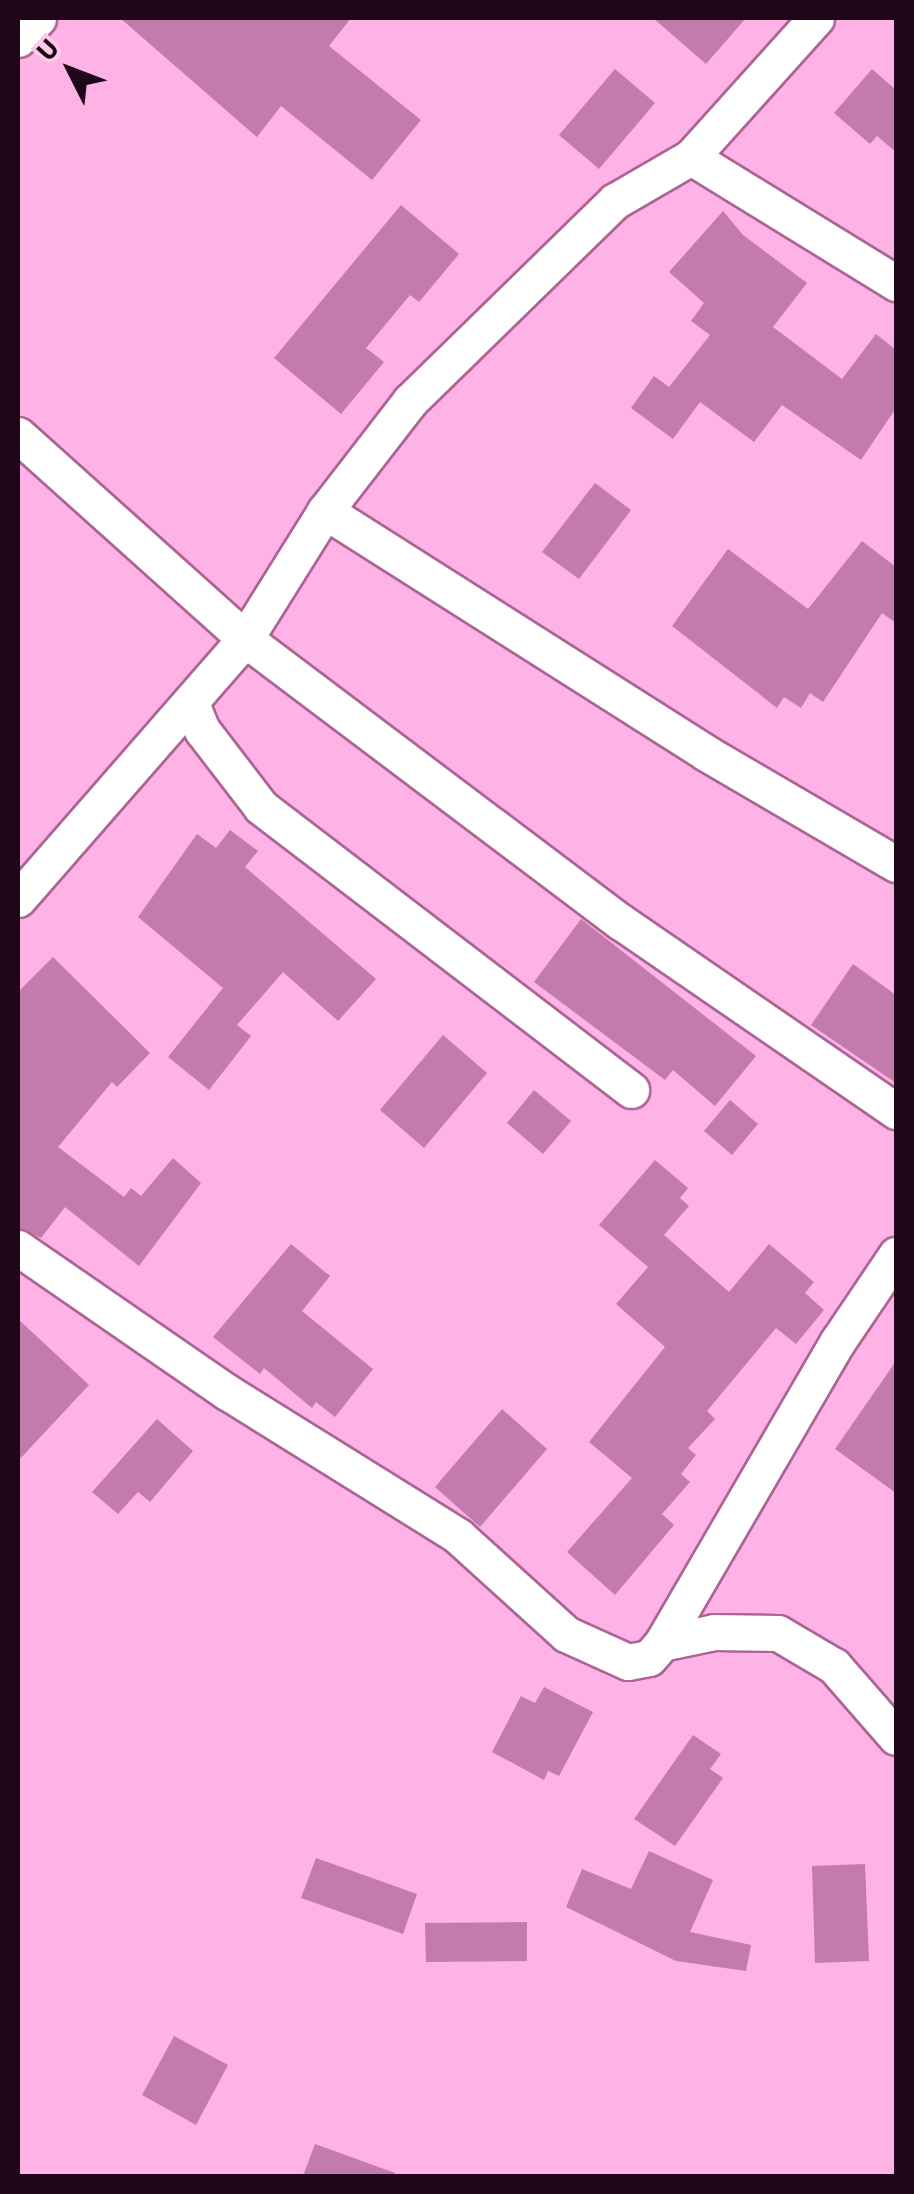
<!DOCTYPE html>
<html>
<head>
<meta charset="utf-8">
<style>
  body { margin:0 }
  #map { position:relative; width:914px; height:2194px; overflow:hidden; background:#feb2e6; font-family:"Source Sans 3",sans-serif }
  div>[style] { position:absolute }
  [style*='--x'] { left:calc(var(--x)*1px); top:calc(var(--y)*1px); width:calc(var(--w)*1px); rotate:calc(var(--a)*1deg) }
  .building>* { inset:0; background:#c27bac }
  .roads { filter:drop-shadow(2px 0 #aa6595) drop-shadow(-2px 0 #aa6595) drop-shadow(0 2px #aa6595) drop-shadow(0 -2px #aa6595) }
  .street>* { height:35px; margin:-17.5px; padding:0 17.5px; transform-origin:17.5px; border-radius:17.5px; background:#fff }
  span { translate:-50% -50%; white-space:nowrap; text-align:center; line-height:1.15; -webkit-text-stroke:9px #f9cbe9; paint-order:stroke }
  .frame { position:absolute; inset:0; border:20px solid #200619; pointer-events:none }
  .north { position:absolute; left:20px; top:20px; width:100px; height:100px; -webkit-text-stroke:8px #f9cbe9; paint-order:stroke; rotate:312deg; font-size:28px; font-weight:700; line-height:40px; text-align:center; color:#200619 }
  .north::after { content:''; display:block; margin:auto; width:35px; height:45px; background:#200619; clip-path:polygon(50% 0,100% 100%,50% 72%,0 100%) }
</style>
</head>
<body>
<div id="map">
  <div class="building">
    <i style="clip-path:polygon(120px 18px,351px 18px,329px 46px,421px 120px,372px 180px,281px 106px,257px 137px)"></i>
    <i style="clip-path:polygon(653px 18px,746px 18px,706px 64px)"></i>
    <i style="clip-path:polygon(615px 69px,655px 103px,599px 169px,559px 135px)"></i>
    <i style="clip-path:polygon(872px 69px,896px 90px,896px 152px,877px 136px,870px 144px,834px 113px)"></i>
    <i style="clip-path:polygon(401px 205px,459px 254px,419px 302px,410px 295px,366px 348px,384px 362px,341px 414px,274px 358px)"></i>
    <i style="clip-path:polygon(723px 211px,743px 235px,807px 283px,773px 327px,842px 379px,876px 334px,896px 350px,896px 408px,861px 460px,782px 405px,754px 442px,700px 402px,673px 439px,631px 408px,654px 376px,669px 387px,710px 335px,691px 321px,704px 303px,669px 272px)"></i>
    <i style="clip-path:polygon(595px 483px,631px 510px,579px 579px,542px 552px)"></i>
    <i style="clip-path:polygon(862px 541px,896px 567px,896px 623px,882px 613px,823px 702px,810px 693px,801px 708px,784px 697px,777px 708px,672px 626px,728px 549px,808px 609px)"></i>
    <i style="clip-path:polygon(230px 830px,258px 851px,245px 867px,376px 979px,338px 1021px,283px 972px,237px 1025px,251px 1036px,209px 1090px,168px 1057px,223px 988px,138px 917px,197px 834px,216px 848px)"></i>
    <i style="clip-path:polygon(581px 919px,756px 1056px,715px 1106px,673px 1070px,665px 1080px,534px 982px)"></i>
    <i style="clip-path:polygon(53px 957px,150px 1053px,117px 1087px,112px 1082px,58px 1147px,124px 1197px,131px 1188px,141px 1196px,173px 1158px,201px 1183px,139px 1266px,65px 1207px,41px 1238px,18px 1227px,18px 992px)"></i>
    <i style="clip-path:polygon(853px 964px,896px 995px,896px 1083px,811px 1025px)"></i>
    <i style="clip-path:polygon(443px 1035px,487px 1073px,424px 1148px,380px 1110px)"></i>
    <i style="clip-path:polygon(534px 1090px,571px 1121px,543px 1154px,507px 1123px)"></i>
    <i style="clip-path:polygon(730px 1100px,758px 1124px,732px 1155px,704px 1131px)"></i>
    <i style="clip-path:polygon(655px 1160px,688px 1188px,680px 1198px,689px 1206px,664px 1235px,729px 1292px,769px 1244px,814px 1282px,805px 1293px,824px 1310px,796px 1344px,776px 1328px,707px 1411px,715px 1419px,688px 1448px,696px 1455px,681px 1474px,690px 1482px,662px 1514px,674px 1525px,615px 1595px,567px 1552px,632px 1478px,589px 1442px,665px 1347px,616px 1304px,648px 1267px,599px 1225px)"></i>
    <i style="clip-path:polygon(291px 1244px,330px 1276px,302px 1311px,373px 1369px,335px 1417px,316px 1402px,312px 1408px,264px 1368px,260px 1374px,213px 1337px)"></i>
    <i style="clip-path:polygon(18px 1319px,89px 1385px,18px 1461px)"></i>
    <i style="clip-path:polygon(896px 1361px,896px 1493px,835px 1449px)"></i>
    <i style="clip-path:polygon(502px 1409px,547px 1449px,480px 1527px,435px 1487px)"></i>
    <i style="clip-path:polygon(157px 1419px,193px 1451px,150px 1502px,138px 1492px,118px 1514px,92px 1492px)"></i>
    <i style="clip-path:polygon(544px 1687px,593px 1712px,559px 1776px,548px 1771px,544px 1780px,492px 1752px,521px 1696px,535px 1703px)"></i>
    <i style="clip-path:polygon(693px 1735px,721px 1754px,710px 1769px,723px 1778px,675px 1846px,634px 1819px)"></i>
    <i style="clip-path:polygon(649px 1851px,713px 1880px,690px 1932px,751px 1945px,746px 1971px,676px 1961px,566px 1907px,582px 1869px,631px 1889px)"></i>
    <i style="clip-path:polygon(316px 1858px,417px 1894px,403px 1934px,301px 1898px)"></i>
    <i style="clip-path:polygon(865px 1864px,869px 1961px,815px 1963px,812px 1866px)"></i>
    <i style="clip-path:polygon(527px 1922px,527px 1961px,426px 1962px,425px 1923px)"></i>
    <i style="clip-path:polygon(174px 2036px,228px 2065px,196px 2125px,142px 2095px)"></i>
    <i style="clip-path:polygon(315px 2144px,395px 2173px,394px 2176px,303px 2176px)"></i>
  </div>
  <div class="roads">
    <div class="street">
      <i style="--x:18;--y:39;--w:29;--a:-46"></i>
      <i style="--x:691;--y:157;--w:241;--a:31.6"></i>
      <i style="--x:18;--y:435;--w:305;--a:41.9"></i>
      <i style="--x:245;--y:639;--w:151;--a:-58"></i>
      <i style="--x:325;--y:511;--w:139;--a:-52.3"></i>
      <i style="--x:410;--y:401;--w:286;--a:-44.3"></i>
      <i style="--x:615;--y:201;--w:88;--a:-30.1"></i>
      <i style="--x:691;--y:157;--w:187;--a:-48"></i>
      <i style="--x:325;--y:511;--w:451;--a:32.4"></i>
      <i style="--x:706;--y:753;--w:220;--a:30.3"></i>
      <i style="--x:191;--y:703;--w:29;--a:68"></i>
      <i style="--x:202;--y:730;--w:97;--a:52.5"></i>
      <i style="--x:261;--y:807;--w:466;--a:37.4"></i>
      <i style="--x:18;--y:899;--w:345;--a:-48.9"></i>
      <i style="--x:245;--y:639;--w:471;--a:37"></i>
      <i style="--x:621;--y:922;--w:334;--a:34.5"></i>
      <i style="--x:18;--y:1248;--w:254;--a:34.6"></i>
      <i style="--x:227;--y:1392;--w:272;--a:31.9"></i>
      <i style="--x:458;--y:1536;--w:146;--a:42.2"></i>
      <i style="--x:566;--y:1634;--w:68;--a:24.3"></i>
      <i style="--x:628;--y:1662;--w:21;--a:-11"></i>
      <i style="--x:649;--y:1658;--w:20;--a:-49"></i>
      <i style="--x:662;--y:1643;--w:350;--a:-59.8"></i>
      <i style="--x:838;--y:1341;--w:104;--a:-56"></i>
      <i style="--x:662;--y:1643;--w:53;--a:-11.9"></i>
      <i style="--x:714;--y:1632;--w:64;--a:0.9"></i>
      <i style="--x:778;--y:1633;--w:65;--a:30.5"></i>
      <i style="--x:834;--y:1666;--w:94;--a:48.9"></i>
    </div>
  </div>
  <div class="frame"></div>
  <div class="north">U</div>
</div>
</body>
</html>
